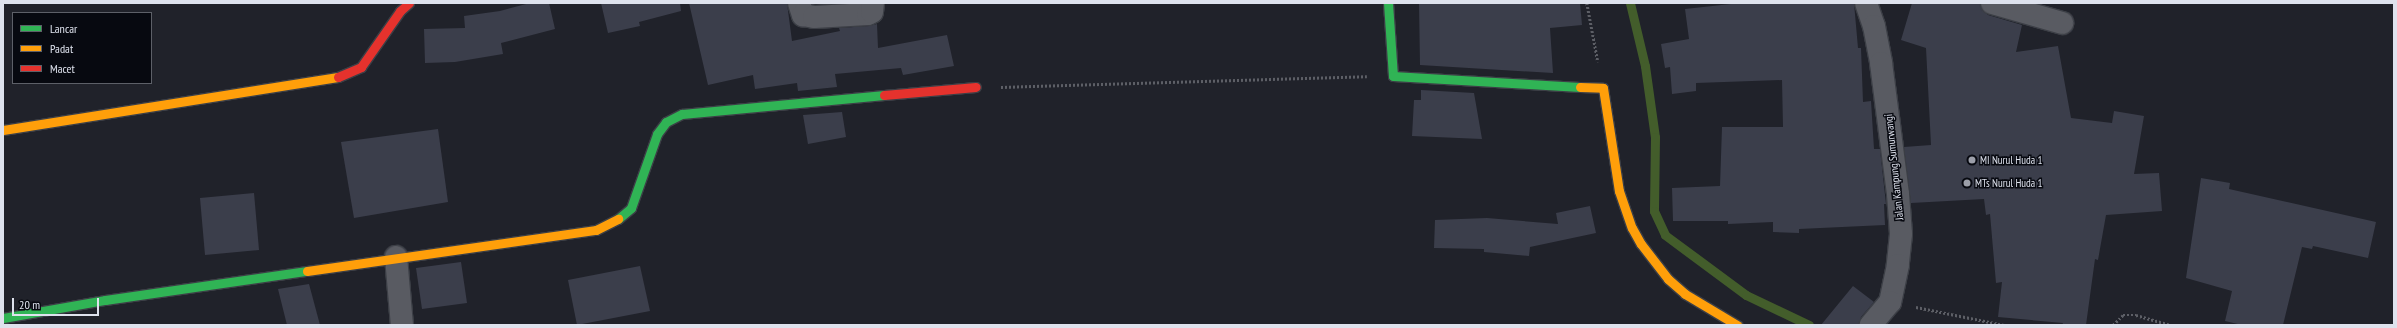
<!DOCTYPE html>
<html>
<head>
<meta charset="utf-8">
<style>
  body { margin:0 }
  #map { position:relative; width:2397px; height:328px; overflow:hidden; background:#20222a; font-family:"PT Sans Narrow",sans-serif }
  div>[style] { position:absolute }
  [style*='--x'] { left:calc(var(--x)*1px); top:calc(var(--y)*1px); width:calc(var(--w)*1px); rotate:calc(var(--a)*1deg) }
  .stream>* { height:9px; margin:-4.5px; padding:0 4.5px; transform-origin:4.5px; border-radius:4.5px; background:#435d2b }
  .building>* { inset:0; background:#3b3e4b }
  .path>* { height:2.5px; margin-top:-1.25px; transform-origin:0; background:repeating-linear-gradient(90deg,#5d5f66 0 2px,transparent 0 4px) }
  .roads { filter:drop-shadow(1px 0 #3c3f46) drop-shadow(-1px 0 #3c3f46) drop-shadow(0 1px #3c3f46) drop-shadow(0 -1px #3c3f46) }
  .street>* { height:22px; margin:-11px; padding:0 11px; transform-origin:11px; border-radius:11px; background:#595b62 }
  .fast>* { height:9px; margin:-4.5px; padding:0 4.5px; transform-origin:4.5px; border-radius:4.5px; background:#30b455 }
  .slow>* { height:9px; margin:-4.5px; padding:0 4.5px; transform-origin:4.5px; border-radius:4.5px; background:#ff9f0a }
  .jam>* { height:9px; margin:-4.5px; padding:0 4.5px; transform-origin:4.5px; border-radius:4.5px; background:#e5322d }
  .dots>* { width:11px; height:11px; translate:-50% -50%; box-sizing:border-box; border:2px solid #070910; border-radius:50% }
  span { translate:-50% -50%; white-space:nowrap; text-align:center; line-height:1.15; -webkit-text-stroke:3px #070910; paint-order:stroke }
  .poi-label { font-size:11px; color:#dee2ed }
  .left { translate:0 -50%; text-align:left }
  .street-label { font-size:11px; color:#dee2ed }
  .frame { position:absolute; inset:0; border:4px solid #dee2ed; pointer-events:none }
  .legend { position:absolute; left:12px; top:12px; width:140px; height:72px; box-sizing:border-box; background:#070910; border:1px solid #5d6068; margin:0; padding:5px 7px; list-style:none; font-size:12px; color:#dee2ed }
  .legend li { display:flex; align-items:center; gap:8px; height:20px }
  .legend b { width:20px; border:1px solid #5d6068 }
  .scale { position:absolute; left:12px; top:298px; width:87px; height:18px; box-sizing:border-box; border:2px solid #dee2ed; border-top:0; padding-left:5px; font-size:12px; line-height:14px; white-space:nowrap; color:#dee2ed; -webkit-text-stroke:3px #070910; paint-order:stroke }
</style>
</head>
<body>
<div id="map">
  <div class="stream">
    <i style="--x:1630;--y:3;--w:65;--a:76.6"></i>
    <i style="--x:1645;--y:66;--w:72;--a:82"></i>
    <i style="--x:1655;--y:137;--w:74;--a:90.8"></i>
    <i style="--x:1654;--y:211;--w:26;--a:65"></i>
    <i style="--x:1665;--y:235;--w:101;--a:36.5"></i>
    <i style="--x:1746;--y:295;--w:70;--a:25.5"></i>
  </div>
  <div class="building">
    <i style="clip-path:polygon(530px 3px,549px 3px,555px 29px,501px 43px,503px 54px,455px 62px,425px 63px,424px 29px,465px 28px,464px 16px,500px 11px)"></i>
    <i style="clip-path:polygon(601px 3px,680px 3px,681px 11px,639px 22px,640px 26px,608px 33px)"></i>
    <i style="clip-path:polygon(689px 3px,787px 3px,792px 41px,840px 31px,839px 28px,869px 26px,877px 24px,878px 48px,947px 35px,954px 66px,903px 75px,901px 68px,835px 74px,837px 87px,798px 91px,797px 83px,755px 89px,753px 75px,708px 85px)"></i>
    <i style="clip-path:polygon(1419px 3px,1580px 3px,1582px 25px,1550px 28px,1553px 73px,1420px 65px)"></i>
    <i style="clip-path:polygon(1740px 3px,1854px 3px,1858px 48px,1861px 48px,1863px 102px,1871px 101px,1874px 149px,1880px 149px,1886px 204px,1884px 204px,1885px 225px,1799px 229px,1799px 233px,1773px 232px,1773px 222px,1728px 224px,1728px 221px,1673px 221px,1672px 188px,1720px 186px,1722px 127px,1783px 127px,1782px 80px,1696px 83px,1696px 91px,1672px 94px,1670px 67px,1665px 68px,1661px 44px,1689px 39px,1685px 9px)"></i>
    <i style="clip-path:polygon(1912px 3px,1980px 4px,1983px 11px,1988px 15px,2022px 25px,2016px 52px,2058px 46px,2071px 118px,2112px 123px,2114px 111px,2144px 116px,2134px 174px,2159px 173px,2162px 211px,2106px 215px,2098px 260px,2095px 259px,2086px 325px,2062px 325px,2063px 323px,1998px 317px,2002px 282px,1996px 283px,1990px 214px,1986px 215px,1984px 199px,1911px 203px,1904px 147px,1931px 145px,1926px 48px,1901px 40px)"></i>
    <i style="clip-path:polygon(1421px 90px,1474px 93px,1482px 139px,1412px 136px,1414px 100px,1421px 100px)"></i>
    <i style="clip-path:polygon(842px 112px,846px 137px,808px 144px,803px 115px)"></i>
    <i style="clip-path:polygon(438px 129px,448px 202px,354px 218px,341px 142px)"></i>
    <i style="clip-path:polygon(2201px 178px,2230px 183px,2229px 189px,2376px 222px,2368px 258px,2313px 246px,2312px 249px,2302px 247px,2283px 325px,2242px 325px,2225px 321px,2232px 291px,2186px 278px)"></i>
    <i style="clip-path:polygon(254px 193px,259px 250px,205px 255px,200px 198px)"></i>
    <i style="clip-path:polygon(1590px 206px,1596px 233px,1530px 247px,1529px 256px,1484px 252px,1484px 249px,1434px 248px,1435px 220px,1487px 218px,1558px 224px,1556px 213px)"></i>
    <i style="clip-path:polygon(461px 262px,467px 303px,422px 309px,416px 268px)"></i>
    <i style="clip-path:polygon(640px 266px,650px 311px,577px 325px,568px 280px)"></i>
    <i style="clip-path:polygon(309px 284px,320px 325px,287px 325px,278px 289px)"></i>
    <i style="clip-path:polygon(1853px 286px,1874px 302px,1861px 317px,1859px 325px,1821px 325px)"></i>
  </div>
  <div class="path">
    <i style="--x:1587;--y:3;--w:60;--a:79.4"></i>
    <i style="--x:1001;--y:87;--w:366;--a:-1.7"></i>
    <i style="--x:1916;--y:307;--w:90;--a:11.6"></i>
    <i style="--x:2113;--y:325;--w:14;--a:-45"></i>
    <i style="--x:2123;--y:315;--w:13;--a:0"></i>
    <i style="--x:2136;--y:315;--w:37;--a:16"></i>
  </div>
  <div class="roads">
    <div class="street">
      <i style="--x:799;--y:3;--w:13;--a:72"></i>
      <i style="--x:803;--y:15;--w:11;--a:10"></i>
      <i style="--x:814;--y:17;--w:54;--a:-3.2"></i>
      <i style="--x:868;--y:14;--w:4;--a:-27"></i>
      <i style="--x:872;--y:12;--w:9;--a:-84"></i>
      <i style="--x:1866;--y:3;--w:24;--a:71"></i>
      <i style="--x:1874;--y:26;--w:38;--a:79"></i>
      <i style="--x:1881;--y:63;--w:132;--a:82.6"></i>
      <i style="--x:1898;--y:194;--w:40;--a:85.7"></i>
      <i style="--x:1901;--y:234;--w:31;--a:96"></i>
      <i style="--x:1898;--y:265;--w:38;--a:102"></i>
      <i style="--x:1890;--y:302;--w:30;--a:130"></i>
      <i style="--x:1992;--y:3;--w:73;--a:15.9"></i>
      <i style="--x:396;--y:257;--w:68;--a:85"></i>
    </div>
    <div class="fast">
      <i style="--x:1388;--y:3;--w:73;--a:86.1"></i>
      <i style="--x:1393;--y:76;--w:187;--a:3.4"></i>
      <i style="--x:618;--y:219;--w:17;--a:-40"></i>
      <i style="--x:631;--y:208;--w:78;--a:-70.6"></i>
      <i style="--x:657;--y:134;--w:15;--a:-53"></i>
      <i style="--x:666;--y:122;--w:18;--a:-27"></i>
      <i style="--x:682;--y:114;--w:203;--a:-5.4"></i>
      <i style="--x:3;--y:318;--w:104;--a:-10"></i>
      <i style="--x:105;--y:300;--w:204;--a:-8.2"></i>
    </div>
    <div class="slow">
      <i style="--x:1580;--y:87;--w:23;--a:2"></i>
      <i style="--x:1603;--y:88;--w:104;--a:81.2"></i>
      <i style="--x:1619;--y:191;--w:39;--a:71"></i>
      <i style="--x:1632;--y:228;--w:18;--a:61"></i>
      <i style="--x:1641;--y:244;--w:44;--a:52.4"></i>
      <i style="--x:1668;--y:279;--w:23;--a:41"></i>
      <i style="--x:1685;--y:294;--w:61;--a:30.8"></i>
      <i style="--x:3;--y:130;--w:339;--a:-9"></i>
      <i style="--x:307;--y:271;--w:292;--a:-8.1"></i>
      <i style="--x:596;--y:230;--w:25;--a:-27"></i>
    </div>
    <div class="jam">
      <i style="--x:338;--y:77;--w:25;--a:-23"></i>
      <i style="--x:361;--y:67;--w:68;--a:-55.1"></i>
      <i style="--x:400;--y:11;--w:12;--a:-42"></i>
      <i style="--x:884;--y:95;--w:92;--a:-5"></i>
    </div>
  </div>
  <div class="dots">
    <i style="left:1972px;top:160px;background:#9c9fa9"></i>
    <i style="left:1967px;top:183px;background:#9c9fa9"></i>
  </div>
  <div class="poi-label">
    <span class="left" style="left:1980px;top:160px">MI Nurul Huda 1</span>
    <span class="left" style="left:1975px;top:183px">MTs Nurul Huda 1</span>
  </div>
  <div class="street-label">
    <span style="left:1894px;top:167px;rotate:-96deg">Jalan Kampung Sumurwangi</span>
  </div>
  <div class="frame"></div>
  <ul class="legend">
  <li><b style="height:5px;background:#30b455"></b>Lancar</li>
  <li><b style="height:5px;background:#ff9f0a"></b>Padat</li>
  <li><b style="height:5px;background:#e5322d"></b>Macet</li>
  </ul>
  <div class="scale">20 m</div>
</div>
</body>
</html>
